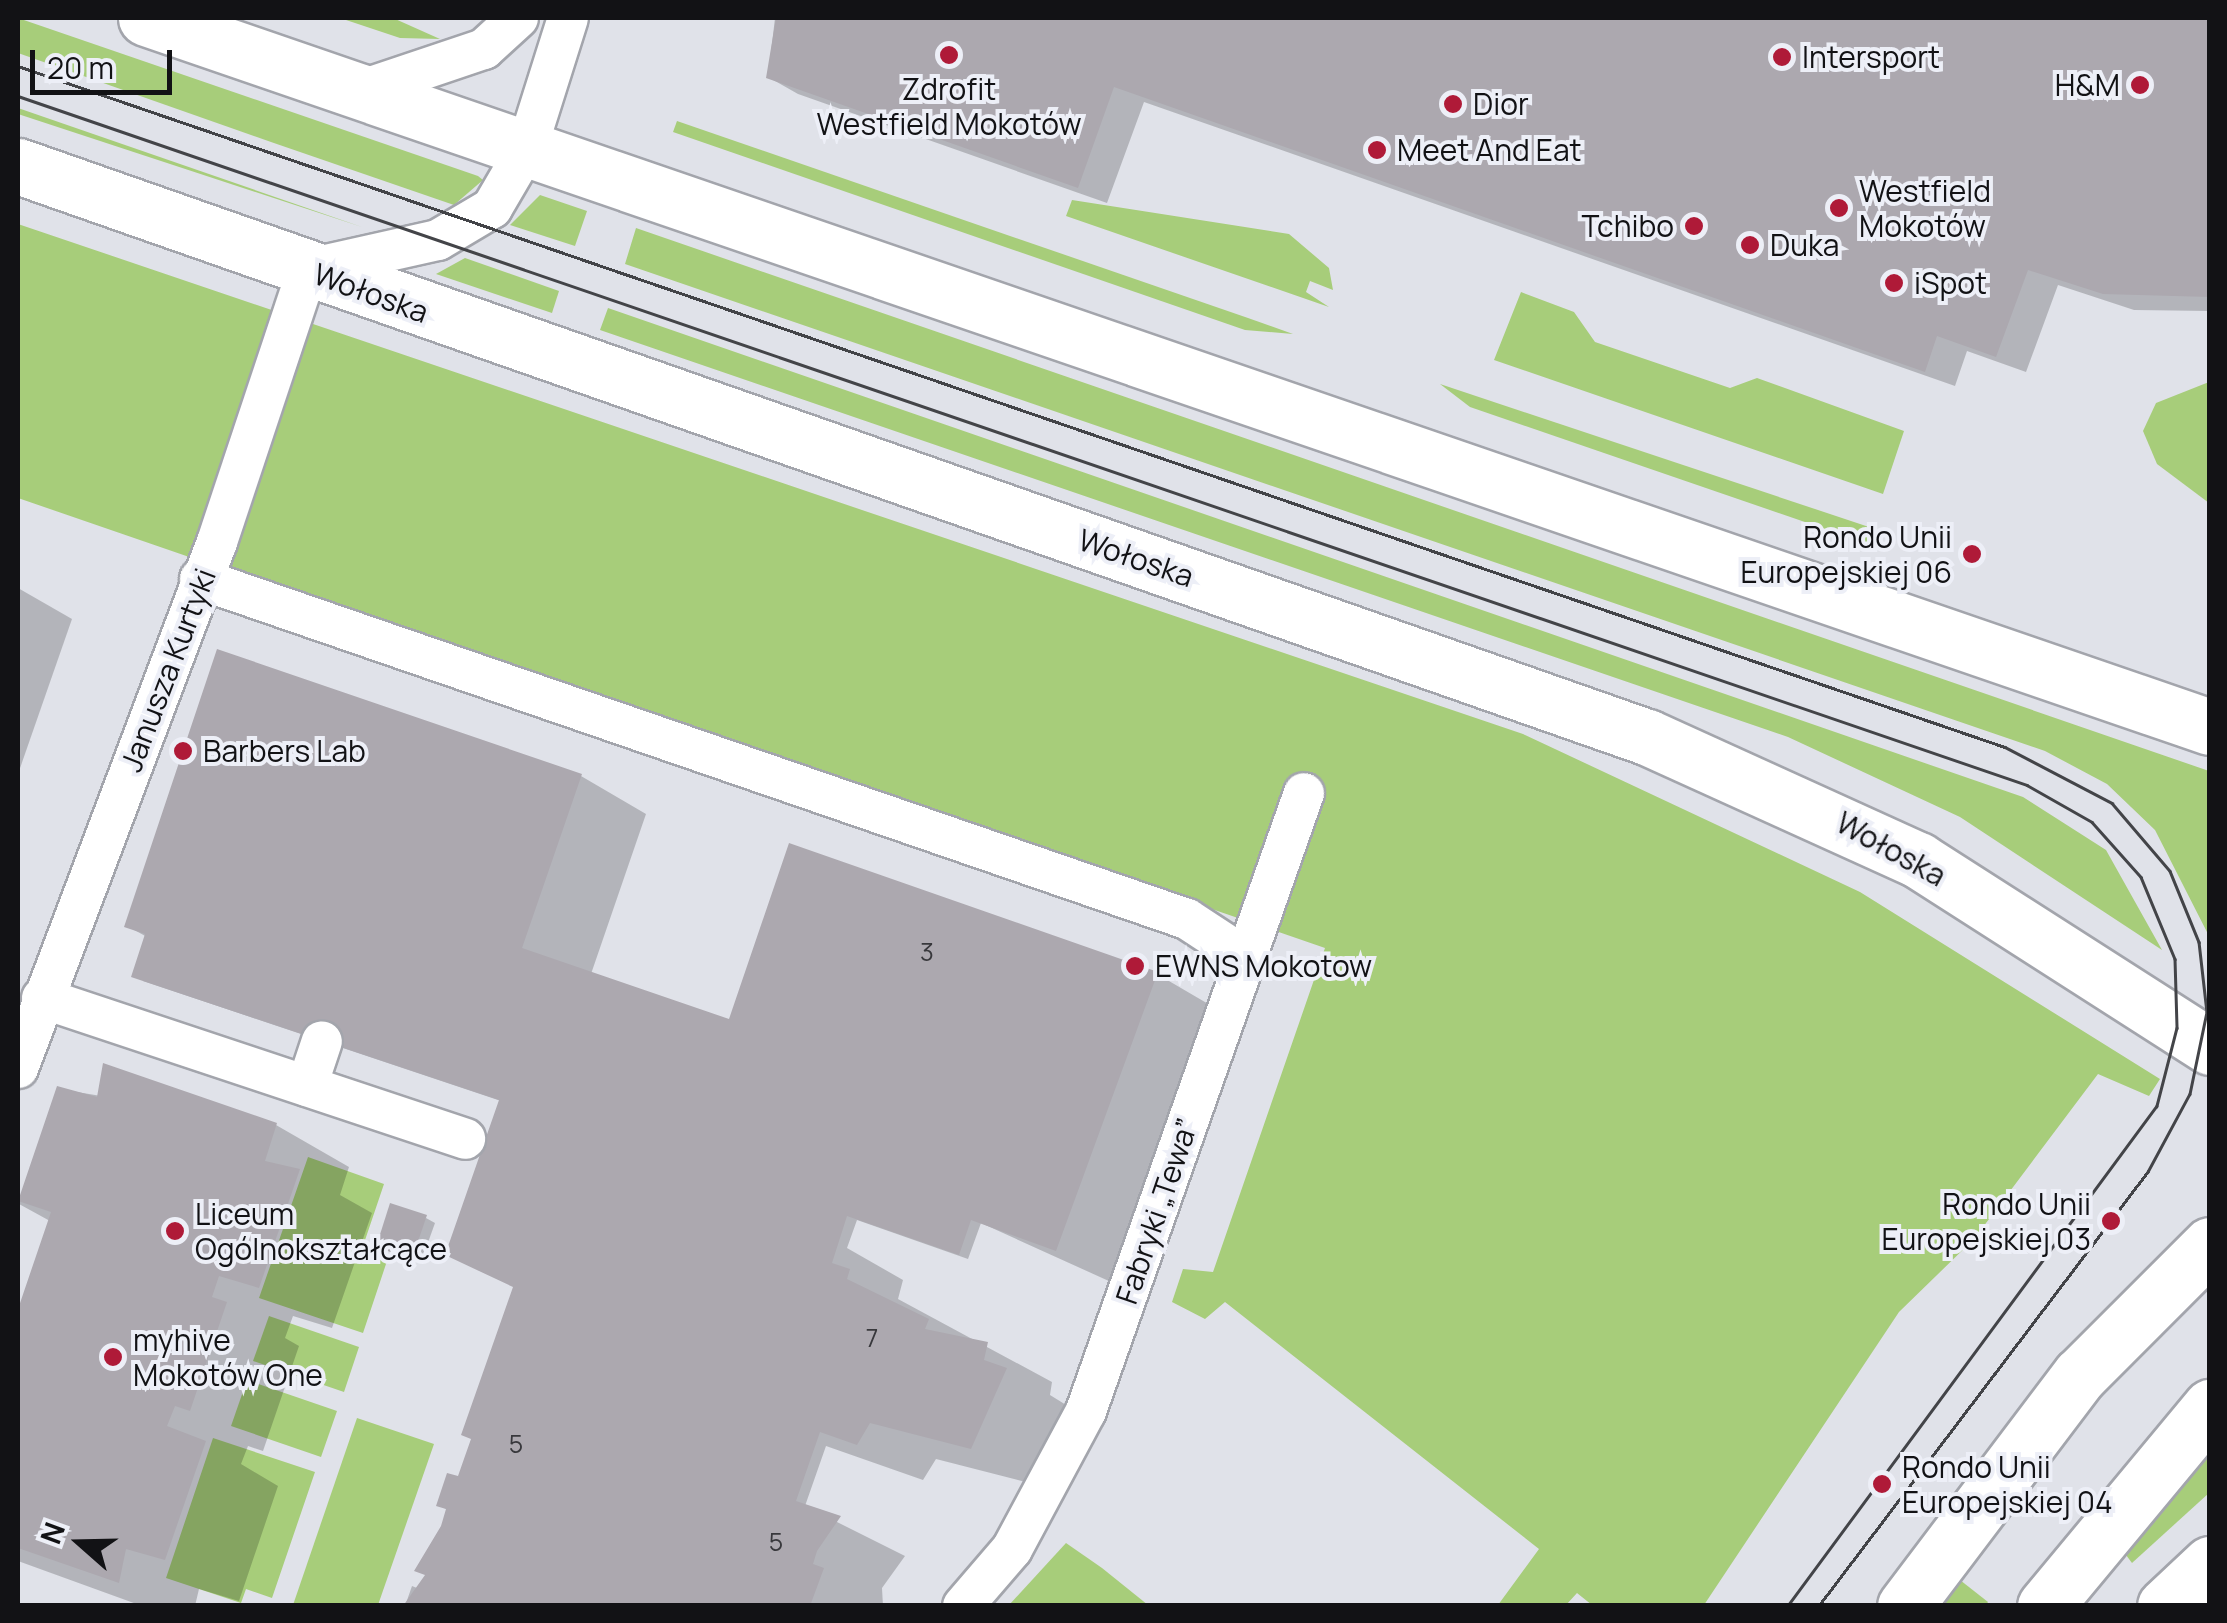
<!DOCTYPE html>
<html>
<head>
<meta charset="utf-8">
<style>
  body { margin:0 }
  #map { position:relative; width:2227px; height:1623px; overflow:hidden; background:#e0e2e9; font-family:Manrope,sans-serif }
  div>[style] { position:absolute }
  [style*='--x'] { left:calc(var(--x)*1px); top:calc(var(--y)*1px); width:calc(var(--w)*1px); rotate:calc(var(--a)*1deg) }
  .green>* { inset:0; background:#a7cd7a }
  .shadow>* { inset:0; background:#0003 }
  .building>* { inset:0; background:#aca8af }
  .roads { filter:drop-shadow(2px 0 #a3a5ac) drop-shadow(-2px 0 #a3a5ac) drop-shadow(0 2px #a3a5ac) drop-shadow(0 -2px #a3a5ac) }
  .street>* { height:40px; margin:-20px; padding:0 20px; transform-origin:20px; border-radius:20px; background:#fff }
  .secondary>* { height:55px; margin:-27.5px; padding:0 27.5px; transform-origin:27.5px; border-radius:27.5px; background:#fff }
  .primary>* { height:55px; margin:-27.5px; padding:0 27.5px; transform-origin:27.5px; border-radius:27.5px; background:#fff }
  .tram>* { height:2.5px; margin:-1.25px; padding:0 1.25px; transform-origin:1.25px; border-radius:1.25px; background:#434448 }
  .dots>* { width:28px; height:28px; translate:-50% -50%; box-sizing:border-box; border:5px solid #edeff7; border-radius:50% }
  span { translate:-50% -50%; white-space:nowrap; text-align:center; line-height:1.15; -webkit-text-stroke:8px #edeff7; paint-order:stroke }
  .number-label { font-size:25px; color:#38383c }
  .number-label span { -webkit-text-stroke-width:0 }
  .poi-label { font-size:30px; color:#121215 }
  .left { translate:0 -50%; text-align:left }
  .right { translate:-100% -50%; text-align:right }
  .street-label { font-size:30px; color:#121215 }
  .frame { position:absolute; inset:0; border:20px solid #121215; pointer-events:none }
  .north { position:absolute; left:30px; top:1493px; width:100px; height:100px; -webkit-text-stroke:8px #edeff7; paint-order:stroke; rotate:290deg; font-size:28px; font-weight:700; line-height:40px; text-align:center; color:#121215 }
  .north::after { content:''; display:block; margin:auto; width:35px; height:45px; background:#121215; clip-path:polygon(50% 0,100% 100%,50% 72%,0 100%) }
  .scale { position:absolute; left:30px; top:50px; width:142px; height:45px; box-sizing:border-box; border:5px solid #121215; border-top:0; padding-left:12px; font-size:30px; line-height:35px; white-space:nowrap; color:#121215; -webkit-text-stroke:8px #edeff7; paint-order:stroke }
</style>
</head>
<body>
<div id="map">
  <div class="green">
    <i style="clip-path:polygon(18px 18px,478px 176px,483px 180px,454px 205px,271px 142px,18px 53px)"></i>
    <i style="clip-path:polygon(340px 18px,393px 18px,440px 39px,400px 38px)"></i>
    <i style="clip-path:polygon(18px 108px,362px 227px,18px 114px)"></i>
    <i style="clip-path:polygon(677px 121px,1248px 318px,1293px 334px,1245px 330px,673px 132px)"></i>
    <i style="clip-path:polygon(540px 195px,587px 211px,575px 246px,510px 225px)"></i>
    <i style="clip-path:polygon(1072px 200px,1289px 234px,1329px 268px,1333px 290px,1310px 281px,1306px 292px,1329px 307px,1066px 216px)"></i>
    <i style="clip-path:polygon(18px 224px,1523px 734px,1860px 892px,2160px 1079px,2149px 1096px,2098px 1074px,1974px 1239px,1899px 1312px,1704px 1605px,1592px 1605px,1577px 1593px,1566px 1605px,1498px 1605px,1539px 1549px,1225px 1302px,1205px 1319px,1172px 1302px,1183px 1269px,1213px 1272px,1325px 948px,18px 498px)"></i>
    <i style="clip-path:polygon(636px 228px,2209px 771px,2209px 936px,2155px 830px,2107px 784px,2045px 751px,625px 264px)"></i>
    <i style="clip-path:polygon(465px 258px,559px 291px,552px 313px,436px 274px)"></i>
    <i style="clip-path:polygon(1521px 292px,1574px 312px,1595px 342px,1730px 388px,1757px 378px,1904px 431px,1883px 494px,1494px 360px)"></i>
    <i style="clip-path:polygon(608px 308px,2023px 797px,2106px 850px,2162px 950px,1960px 817px,1788px 737px,600px 330px)"></i>
    <i style="clip-path:polygon(2209px 382px,2210px 382px,2209px 503px,2157px 464px,2143px 431px,2156px 403px)"></i>
    <i style="clip-path:polygon(1440px 384px,1869px 527px,1871px 531px,1866px 543px,1470px 407px)"></i>
    <i style="clip-path:polygon(308px 1157px,384px 1184px,361px 1252px,387px 1261px,363px 1333px,259px 1298px)"></i>
    <i style="clip-path:polygon(269px 1316px,359px 1347px,344px 1392px,253px 1361px)"></i>
    <i style="clip-path:polygon(247px 1380px,337px 1411px,321px 1457px,231px 1426px)"></i>
    <i style="clip-path:polygon(357px 1418px,434px 1444px,378px 1605px,293px 1605px)"></i>
    <i style="clip-path:polygon(213px 1438px,315px 1472px,272px 1598px,246px 1589px,241px 1603px,166px 1578px)"></i>
    <i style="clip-path:polygon(2209px 1456px,2209px 1493px,2132px 1563px,2126px 1555px)"></i>
    <i style="clip-path:polygon(1066px 1543px,1102px 1568px,1148px 1605px,1009px 1605px)"></i>
    <i style="clip-path:polygon(1960px 1580px,1988px 1602px,1986px 1605px,1941px 1605px)"></i>
  </div>
  <div class="shadow">
    <i style="clip-path:polygon(775px 18px,2210px 18px,2210px 311px,2134px 310px,2058px 285px,2026px 372px,1967px 351px,1955px 386px,1144px 102px,1107px 203px,798px 94px,768px 77px)"></i>
    <i style="clip-path:polygon(18px 588px,72px 619px,18px 774px)"></i>
    <i style="clip-path:polygon(581px 776px,646px 814px,591px 974px,731px 1022px,1157px 974px,1222px 1012px,1122px 1287px,981px 1223px,968px 1259px,857px 1220px,847px 1248px,903px 1280px,898px 1299px,1052px 1382px,1050px 1395px,1071px 1408px,1037px 1485px,936px 1459px,923px 1480px,826px 1446px,805px 1506px,905px 1556px,882px 1588px,883px 1606px,405px 1606px,412px 1586px,422px 1590px,448px 1510px,439px 1505px,460px 1479px,514px 1290px,501px 1101px,143px 981px,147px 937px,127px 926px)"></i>
    <i style="clip-path:polygon(59px 1089px,276px 1125px,349px 1167px,340px 1195px,372px 1213px,332px 1328px,293px 1316px,285px 1338px,299px 1346px,263px 1451px,248px 1446px,241px 1464px,278px 1486px,239px 1601px,199px 1589px,195px 1606px,142px 1606px,18px 1561px,18px 1316px,50px 1221px,19px 1204px)"></i>
    <i style="clip-path:polygon(426px 1218px,435px 1223px,421px 1262px,388px 1251px)"></i>
  </div>
  <div class="building">
    <i style="clip-path:polygon(776px 18px,2210px 18px,2210px 297px,2103px 294px,2028px 270px,1996px 357px,1937px 336px,1925px 372px,1114px 87px,1078px 188px,766px 78px)"></i>
    <i style="clip-path:polygon(217px 649px,582px 774px,522px 948px,729px 1019px,789px 843px,1158px 972px,1056px 1251px,971px 1220px,959px 1255px,847px 1216px,832px 1263px,850px 1269px,847px 1279px,929px 1319px,925px 1329px,988px 1342px,984px 1360px,1007px 1368px,971px 1449px,870px 1423px,857px 1445px,820px 1432px,796px 1501px,841px 1516px,817px 1551px,813px 1564px,824px 1568px,810px 1606px,403px 1606px,425px 1575px,414px 1571px,441px 1526px,446px 1509px,436px 1506px,447px 1473px,458px 1476px,465px 1456px,471px 1439px,461px 1435px,513px 1287px,445px 1255px,499px 1100px,131px 977px,145px 934px,124px 927px)"></i>
    <i style="clip-path:polygon(103px 1063px,277px 1123px,265px 1161px,300px 1169px,259px 1288px,219px 1276px,212px 1297px,227px 1302px,190px 1411px,175px 1406px,167px 1426px,206px 1441px,165px 1560px,126px 1549px,119px 1583px,18px 1548px,18px 1309px,51px 1212px,18px 1201px,57px 1086px,97px 1097px)"></i>
    <i style="clip-path:polygon(390px 1203px,427px 1215px,412px 1259px,376px 1247px)"></i>
  </div>
  <div class="roads">
    <div class="street">
      <i style="--x:359;--y:91;--w:132;--a:-18.6"></i>
      <i style="--x:484;--y:49;--w:46;--a:-42.4"></i>
      <i style="--x:200;--y:579;--w:1044;--a:19.01"></i>
      <i style="--x:1187;--y:919;--w:69;--a:33.2"></i>
      <i style="--x:42;--y:998;--w:446;--a:18.4"></i>
      <i style="--x:18;--y:1068;--w:562;--a:-69.28"></i>
      <i style="--x:217;--y:542;--w:288;--a:-71.6"></i>
      <i style="--x:308;--y:269;--w:133;--a:-12.6"></i>
      <i style="--x:438;--y:240;--w:63;--a:-30.7"></i>
      <i style="--x:492;--y:208;--w:69;--a:-59.7"></i>
      <i style="--x:527;--y:148;--w:136;--a:-72.5"></i>
      <i style="--x:307;--y:1086;--w:47;--a:-71.6"></i>
      <i style="--x:963;--y:1606;--w:75;--a:-49.3"></i>
      <i style="--x:1012;--y:1549;--w:157;--a:-61.8"></i>
      <i style="--x:1086;--y:1411;--w:655;--a:-70.57"></i>
    </div>
    <div class="secondary">
      <i style="--x:146;--y:18;--w:2182;--a:18.96"></i>
      <i style="--x:18;--y:166;--w:1726;--a:19.32"></i>
      <i style="--x:1647;--y:737;--w:298;--a:24.4"></i>
      <i style="--x:1918;--y:860;--w:347;--a:32.6"></i>
      <i style="--x:2045;--y:1606;--w:259;--a:-50.3"></i>
    </div>
    <div class="primary">
      <i style="--x:1905;--y:1606;--w:290;--a:-52.9"></i>
      <i style="--x:2080;--y:1375;--w:184;--a:-45"></i>
      <i style="--x:2165;--y:1606;--w:62;--a:-43"></i>
    </div>
  </div>
  <div class="tram">
    <i style="--x:18;--y:66;--w:2100;--a:18.92"></i>
    <i style="--x:2005;--y:747;--w:121;--a:27.6"></i>
    <i style="--x:2112;--y:803;--w:89;--a:49.5"></i>
    <i style="--x:2170;--y:871;--w:77;--a:67.8"></i>
    <i style="--x:2199;--y:942;--w:70;--a:83.5"></i>
    <i style="--x:2207;--y:1012;--w:84;--a:101.7"></i>
    <i style="--x:2190;--y:1094;--w:89;--a:118.3"></i>
    <i style="--x:2148;--y:1172;--w:545;--a:127.16"></i>
    <i style="--x:18;--y:96;--w:2124;--a:18.93"></i>
    <i style="--x:2027;--y:785;--w:75;--a:29.6"></i>
    <i style="--x:2092;--y:822;--w:74;--a:48.3"></i>
    <i style="--x:2141;--y:877;--w:89;--a:67.5"></i>
    <i style="--x:2175;--y:959;--w:69;--a:88.3"></i>
    <i style="--x:2177;--y:1028;--w:81;--a:104.4"></i>
    <i style="--x:2157;--y:1106;--w:621;--a:126.43"></i>
  </div>
  <div class="dots">
    <i style="left:949px;top:55px;background:#af1a38"></i>
    <i style="left:1782px;top:57px;background:#af1a38"></i>
    <i style="left:2140px;top:85px;background:#af1a38"></i>
    <i style="left:1453px;top:104px;background:#af1a38"></i>
    <i style="left:1377px;top:150px;background:#af1a38"></i>
    <i style="left:1839px;top:208px;background:#af1a38"></i>
    <i style="left:1694px;top:226px;background:#af1a38"></i>
    <i style="left:1750px;top:245px;background:#af1a38"></i>
    <i style="left:1894px;top:283px;background:#af1a38"></i>
    <i style="left:1972px;top:554px;background:#af1a38"></i>
    <i style="left:183px;top:751px;background:#af1a38"></i>
    <i style="left:1135px;top:966px;background:#af1a38"></i>
    <i style="left:2111px;top:1221px;background:#af1a38"></i>
    <i style="left:175px;top:1231px;background:#af1a38"></i>
    <i style="left:113px;top:1357px;background:#af1a38"></i>
    <i style="left:1882px;top:1484px;background:#af1a38"></i>
  </div>
  <div class="number-label">
    <span style="left:927px;top:952px">3</span>
    <span style="left:872px;top:1338px">7</span>
    <span style="left:516px;top:1444px">5</span>
    <span style="left:776px;top:1542px">5</span>
  </div>
  <div class="poi-label">
    <span class="left" style="left:1802px;top:57px">Intersport</span>
    <span class="right" style="left:2120px;top:85px">H&amp;M</span>
    <span style="left:949px;top:106px">Zdrofit<br>Westfield Mokotów</span>
    <span class="left" style="left:1473px;top:104px">Dior</span>
    <span class="left" style="left:1397px;top:150px">Meet And Eat</span>
    <span class="left" style="left:1859px;top:208px">Westfield<br>Mokotów</span>
    <span class="right" style="left:1674px;top:226px">Tchibo</span>
    <span class="left" style="left:1770px;top:245px">Duka</span>
    <span class="left" style="left:1914px;top:283px">iSpot</span>
    <span class="right" style="left:1952px;top:554px">Rondo Unii<br>Europejskiej 06</span>
    <span class="left" style="left:203px;top:751px">Barbers Lab</span>
    <span class="left" style="left:1155px;top:966px">EWNS Mokotow</span>
    <span class="right" style="left:2091px;top:1221px">Rondo Unii<br>Europejskiej 03</span>
    <span class="left" style="left:195px;top:1231px">Liceum<br>Ogólnokształcące</span>
    <span class="left" style="left:133px;top:1357px">myhive<br>Mokotów One</span>
    <span class="left" style="left:1902px;top:1484px">Rondo Unii<br>Europejskiej 04</span>
  </div>
  <div class="street-label">
    <span style="left:371px;top:293px;rotate:20deg">Wołoska</span>
    <span style="left:1136px;top:558px;rotate:19deg">Wołoska</span>
    <span style="left:168px;top:670px;rotate:-69deg">Janusza Kurtyki</span>
    <span style="left:1891px;top:849px;rotate:29deg">Wołoska</span>
    <span style="left:1157px;top:1211px;rotate:-71deg">Fabryki „Tewa”</span>
  </div>
  <div class="frame"></div>
  <div class="north">N</div>
  <div class="scale">20 m</div>
</div>
</body>
</html>
